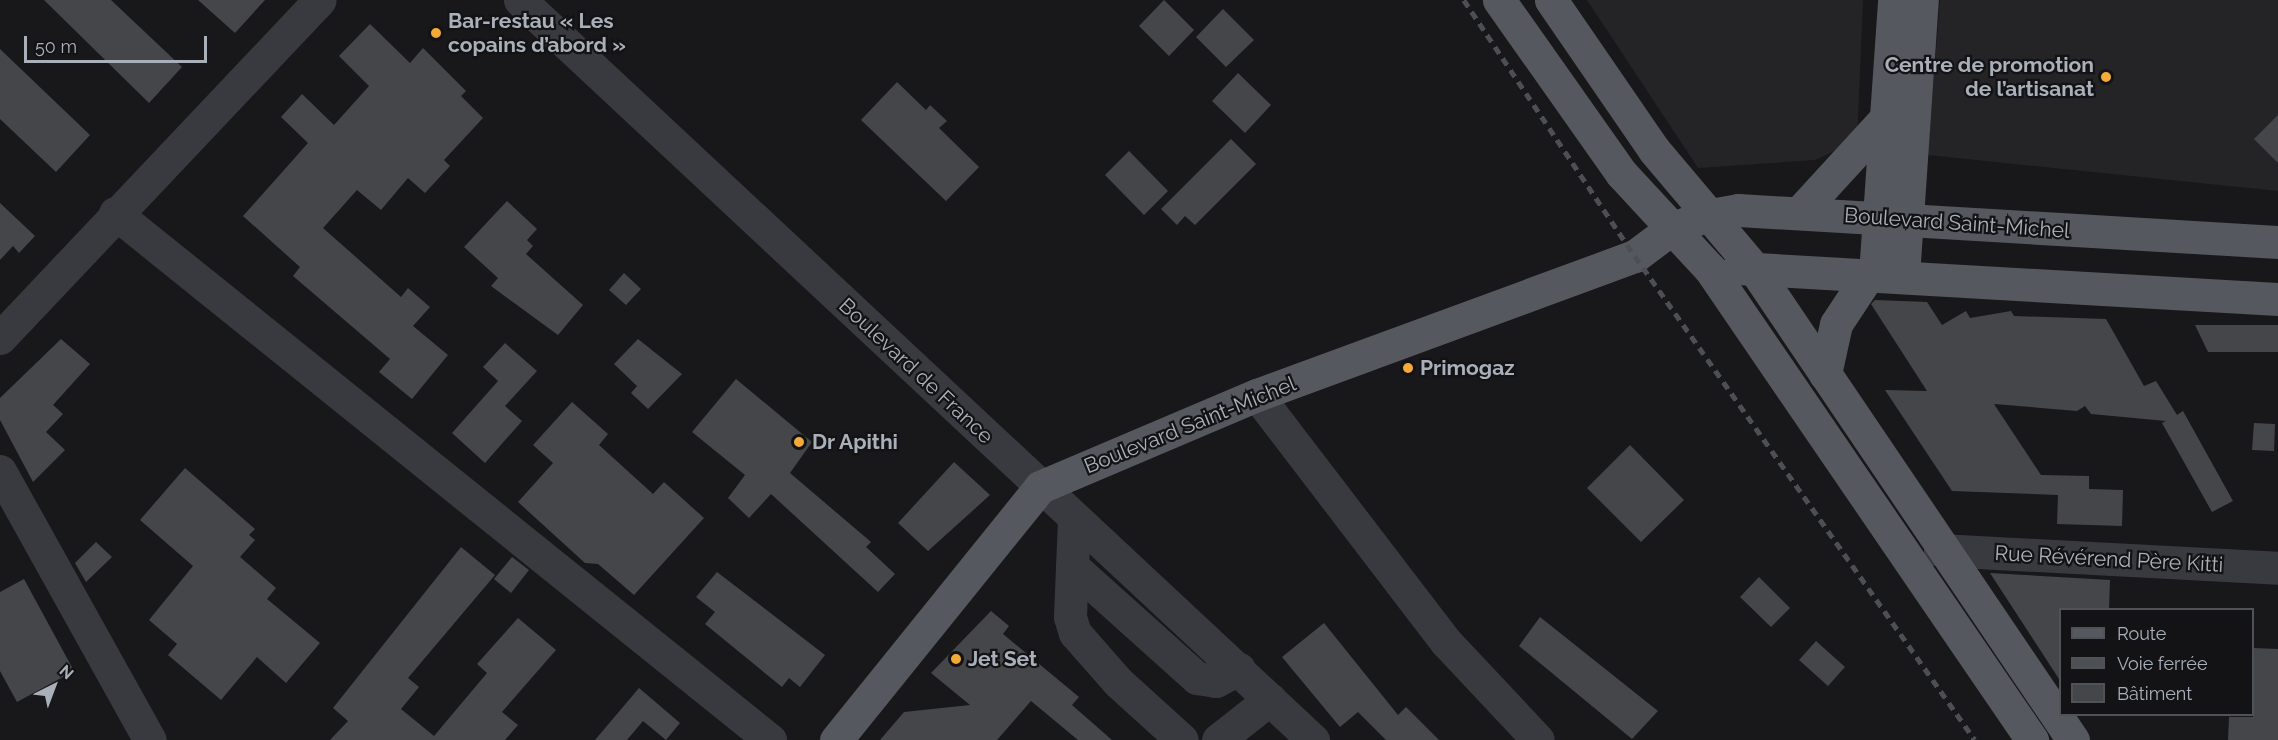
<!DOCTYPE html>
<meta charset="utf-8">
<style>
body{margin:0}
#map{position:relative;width:2278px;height:740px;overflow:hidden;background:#18181a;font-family:Raleway,sans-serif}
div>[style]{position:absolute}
.built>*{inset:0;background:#242427}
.building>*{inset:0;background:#44464a}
.minor>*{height:33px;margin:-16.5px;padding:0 16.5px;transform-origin:16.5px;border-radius:16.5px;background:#393a3f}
.major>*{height:33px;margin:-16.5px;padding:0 16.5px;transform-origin:16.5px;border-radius:16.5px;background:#55585e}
.rail>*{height:4.5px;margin-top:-2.25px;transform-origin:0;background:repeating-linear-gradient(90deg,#4c4f54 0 8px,transparent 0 14px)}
.dots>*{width:16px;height:16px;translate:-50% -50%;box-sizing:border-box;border:3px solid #131315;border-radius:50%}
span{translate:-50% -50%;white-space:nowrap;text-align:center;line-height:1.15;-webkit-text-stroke:4.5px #131315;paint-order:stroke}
.poi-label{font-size:21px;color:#aab0ba;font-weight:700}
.left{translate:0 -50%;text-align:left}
.right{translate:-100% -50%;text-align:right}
.street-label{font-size:21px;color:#aab0ba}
.legend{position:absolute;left:2059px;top:608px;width:195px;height:108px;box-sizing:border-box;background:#131315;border:2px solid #4f5257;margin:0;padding:8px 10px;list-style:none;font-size:18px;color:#aab0ba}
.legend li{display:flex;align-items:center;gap:12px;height:30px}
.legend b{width:30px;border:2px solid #4f5257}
.north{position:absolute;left:24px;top:656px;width:60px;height:60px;-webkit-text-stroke:4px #131315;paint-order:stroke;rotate:42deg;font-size:16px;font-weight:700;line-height:24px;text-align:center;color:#aab0ba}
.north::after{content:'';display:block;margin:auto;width:21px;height:27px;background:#aab0ba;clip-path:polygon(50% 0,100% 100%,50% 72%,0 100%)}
.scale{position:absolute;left:24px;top:36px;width:183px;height:27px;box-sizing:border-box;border:3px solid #aab0ba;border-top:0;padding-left:8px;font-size:18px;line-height:21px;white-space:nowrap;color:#aab0ba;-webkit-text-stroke:4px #131315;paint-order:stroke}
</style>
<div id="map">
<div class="built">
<div style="clip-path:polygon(1587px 0,1863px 0,1857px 141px,1815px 160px,1698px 168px)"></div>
<div style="clip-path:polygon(1940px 0,2278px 0,2278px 191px,1928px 155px)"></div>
</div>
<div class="building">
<div style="clip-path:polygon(44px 0,111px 0,182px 67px,149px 103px)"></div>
<div style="clip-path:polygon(198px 0,265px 0,235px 33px)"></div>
<div style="clip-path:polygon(1164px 0,1194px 30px,1169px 56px,1139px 26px)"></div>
<div style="clip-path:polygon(1223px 9px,1254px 40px,1226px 67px,1196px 37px)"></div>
<div style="clip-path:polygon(370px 24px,410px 63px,423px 48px,466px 91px,461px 96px,483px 118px,444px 160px,450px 166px,425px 193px,408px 178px,381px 210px,357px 190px,323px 228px,401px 297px,408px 288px,430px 307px,413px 326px,448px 355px,412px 399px,379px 372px,390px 359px,293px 276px,300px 267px,243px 216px,308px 143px,281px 117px,302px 94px,334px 125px,369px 86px,339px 56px)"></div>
<div style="clip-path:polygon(0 49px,90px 135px,56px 172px,0 119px)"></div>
<div style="clip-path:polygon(1238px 73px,1271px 105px,1245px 133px,1212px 101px)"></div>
<div style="clip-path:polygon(897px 82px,926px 110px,930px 105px,947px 121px,939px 128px,979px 167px,946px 201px,861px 120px)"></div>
<div style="clip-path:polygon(2278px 115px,2278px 163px,2254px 139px)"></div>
<div style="clip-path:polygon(1231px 139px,1256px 164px,1195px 225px,1185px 216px,1177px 225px,1161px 209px)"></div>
<div style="clip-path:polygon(1129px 151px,1168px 191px,1144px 215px,1105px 175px)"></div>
<div style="clip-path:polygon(507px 201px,537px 229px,527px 240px,533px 246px,526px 254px,583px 305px,558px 335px,491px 286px,498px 278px,464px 247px)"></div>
<div style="clip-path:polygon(0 203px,35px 236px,19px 253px,13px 246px,0 260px)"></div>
<div style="clip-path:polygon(624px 273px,641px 289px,626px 305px,609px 290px)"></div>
<div style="clip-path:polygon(1875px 300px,1927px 302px,1942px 325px,1966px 311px,1970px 318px,2011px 311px,2014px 316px,2106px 319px,2144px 386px,2156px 381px,2177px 415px,2183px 411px,2233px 501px,2212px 512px,2162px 423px,2166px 421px,2091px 414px,2085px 406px,2077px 411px,1994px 404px,2041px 475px,2089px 476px,2089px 489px,2123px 490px,2122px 526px,2057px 524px,2058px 495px,1952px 491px,1885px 390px,1927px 391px,1871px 304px)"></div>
<div style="clip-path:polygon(2195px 325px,2278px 325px,2278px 352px,2208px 352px)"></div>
<div style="clip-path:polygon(61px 339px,90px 364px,53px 405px,63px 414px,46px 432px,65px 450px,33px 482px,0 420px,0 398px)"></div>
<div style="clip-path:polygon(638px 339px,682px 374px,648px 409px,631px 393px,637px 386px,614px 364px)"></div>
<div style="clip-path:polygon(505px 343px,537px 371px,505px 406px,522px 421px,485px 463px,452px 433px,498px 381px,483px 367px)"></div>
<div style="clip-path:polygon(736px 379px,812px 442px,790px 473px,871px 542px,866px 547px,895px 574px,878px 592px,771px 494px,749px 518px,728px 498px,745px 475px,692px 432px)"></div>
<div style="clip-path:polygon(572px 402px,608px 434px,599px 445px,653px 494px,664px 482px,704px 518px,634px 595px,598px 564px,585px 563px,518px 502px,553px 463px,533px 445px)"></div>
<div style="clip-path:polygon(2254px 423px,2275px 424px,2274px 451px,2252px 450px)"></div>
<div style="clip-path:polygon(1630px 445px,1684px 500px,1641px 542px,1587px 488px)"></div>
<div style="clip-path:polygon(954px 462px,990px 495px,928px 551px,898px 523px)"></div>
<div style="clip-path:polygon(185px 468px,255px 529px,249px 535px,255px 540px,240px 557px,276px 588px,267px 599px,320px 643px,286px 683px,257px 657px,221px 700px,168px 655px,177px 644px,149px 620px,193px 566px,140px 520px)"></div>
<div style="clip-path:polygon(96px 542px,112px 557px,86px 582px,75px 563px)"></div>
<div style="clip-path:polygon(461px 547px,495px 575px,408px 678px,419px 687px,401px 709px,434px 736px,487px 673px,477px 664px,518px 618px,556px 650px,502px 712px,518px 725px,505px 740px,330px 740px,348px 721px,333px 708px)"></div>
<div style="clip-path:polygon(512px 557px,529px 570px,511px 593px,494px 579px)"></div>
<div style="clip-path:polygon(717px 572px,825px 655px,800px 687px,789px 678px,782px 687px,705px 624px,715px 612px,696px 597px)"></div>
<div style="clip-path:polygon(1990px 573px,2110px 580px,2109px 609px,2061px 609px,2061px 682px)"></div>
<div style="clip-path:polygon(1759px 577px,1790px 608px,1771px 627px,1740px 597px)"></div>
<div style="clip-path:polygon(24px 579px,74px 671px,17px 702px,0 671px,0 592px)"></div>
<div style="clip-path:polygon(991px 611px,1009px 626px,1003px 634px,1079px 697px,1072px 705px,1112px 740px,1078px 740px,1031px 701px,997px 740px,880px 740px,904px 712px,970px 705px,931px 673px)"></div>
<div style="clip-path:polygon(1540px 617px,1658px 711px,1632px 739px,1519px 646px)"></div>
<div style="clip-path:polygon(1324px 623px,1398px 715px,1406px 707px,1439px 740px,1386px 740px,1358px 712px,1340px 727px,1282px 657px)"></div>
<div style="clip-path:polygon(1816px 641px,1845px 667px,1828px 686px,1799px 660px)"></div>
<div style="clip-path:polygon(2253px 648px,2278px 649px,2278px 740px,2228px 740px,2229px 717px,2253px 717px)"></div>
<div style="clip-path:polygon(639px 688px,680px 723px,666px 740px,643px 721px,627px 740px,595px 740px)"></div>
</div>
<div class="minor">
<div style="left:520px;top:0;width:1085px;rotate:43.02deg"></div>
<div style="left:115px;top:213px;width:841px;rotate:38.82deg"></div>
<div style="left:0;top:338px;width:465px;rotate:-46.6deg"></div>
<div style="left:1257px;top:395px;width:311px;rotate:52.6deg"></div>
<div style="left:1446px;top:642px;width:134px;rotate:46.8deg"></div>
<div style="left:0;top:471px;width:308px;rotate:60.9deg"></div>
<div style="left:1074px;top:520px;width:97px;rotate:92.4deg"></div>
<div style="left:1070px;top:617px;width:17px;rotate:73deg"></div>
<div style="left:1075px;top:633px;width:65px;rotate:48.7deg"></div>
<div style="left:1118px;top:682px;width:86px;rotate:42.2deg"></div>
<div style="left:1940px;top:550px;width:338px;rotate:3deg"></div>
<div style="left:1072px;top:566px;width:168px;rotate:41.9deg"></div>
<div style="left:1197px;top:678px;width:19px;rotate:9deg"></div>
<div style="left:1216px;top:681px;width:26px;rotate:-28deg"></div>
<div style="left:1218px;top:740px;width:66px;rotate:-38.3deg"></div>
</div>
<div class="major">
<div style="left:1499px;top:0;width:212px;rotate:54.8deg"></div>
<div style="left:1621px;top:173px;width:131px;rotate:47.2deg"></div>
<div style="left:1710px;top:269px;width:571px;rotate:55.64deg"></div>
<div style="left:1551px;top:0;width:182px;rotate:55.5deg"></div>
<div style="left:1654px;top:150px;width:153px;rotate:49.8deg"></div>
<div style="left:1753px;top:267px;width:571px;rotate:55.92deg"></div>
<div style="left:1799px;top:213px;width:127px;rotate:-47.5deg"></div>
<div style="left:1738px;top:268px;width:541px;rotate:3.29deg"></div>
<div style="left:1875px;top:274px;width:275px;rotate:-86deg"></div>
<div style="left:1903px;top:276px;width:277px;rotate:-86.1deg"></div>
<div style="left:1825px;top:374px;width:51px;rotate:-77.6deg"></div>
<div style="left:1836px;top:324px;width:60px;rotate:-56.6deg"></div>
<div style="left:836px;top:740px;width:325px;rotate:-51.1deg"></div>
<div style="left:1040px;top:487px;width:236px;rotate:-23deg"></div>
<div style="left:1257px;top:395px;width:403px;rotate:-20.2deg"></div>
<div style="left:1635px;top:256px;width:45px;rotate:-36.9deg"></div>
<div style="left:1671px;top:229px;width:36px;rotate:-21deg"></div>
<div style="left:1705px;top:216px;width:34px;rotate:-10deg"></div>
<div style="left:1738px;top:210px;width:541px;rotate:3.39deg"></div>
</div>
<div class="rail">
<div style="left:1464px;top:0;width:308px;rotate:56.3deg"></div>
<div style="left:1635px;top:256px;width:591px;rotate:54.91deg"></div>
</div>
<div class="dots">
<div style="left:436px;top:33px;background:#f3aa37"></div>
<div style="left:2106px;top:77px;background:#f3aa37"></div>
<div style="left:1408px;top:368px;background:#f3aa37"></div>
<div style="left:799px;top:442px;background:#f3aa37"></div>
<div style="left:956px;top:659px;background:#f3aa37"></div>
</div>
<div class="poi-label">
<span class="left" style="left:448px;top:33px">Bar-restau « Les<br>copains d’abord »</span>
<span class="right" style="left:2094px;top:77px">Centre de promotion<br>de l’artisanat</span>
<span class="left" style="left:1420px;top:368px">Primogaz</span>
<span class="left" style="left:812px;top:442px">Dr Apithi</span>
<span class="left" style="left:968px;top:659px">Jet Set</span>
</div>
<div class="street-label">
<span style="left:1957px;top:223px;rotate:4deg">Boulevard Saint-Michel</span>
<span style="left:916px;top:371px;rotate:43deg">Boulevard de France</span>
<span style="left:1190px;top:425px;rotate:-22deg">Boulevard Saint-Michel</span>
<span style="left:2109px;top:559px;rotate:3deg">Rue Révérend Père Kitti</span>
</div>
<ul class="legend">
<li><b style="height:8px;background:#55585e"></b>Route</li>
<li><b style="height:8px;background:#4c4f54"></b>Voie ferrée</li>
<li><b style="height:16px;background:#44464a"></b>Bâtiment</li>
</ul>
<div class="north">N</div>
<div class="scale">50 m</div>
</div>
